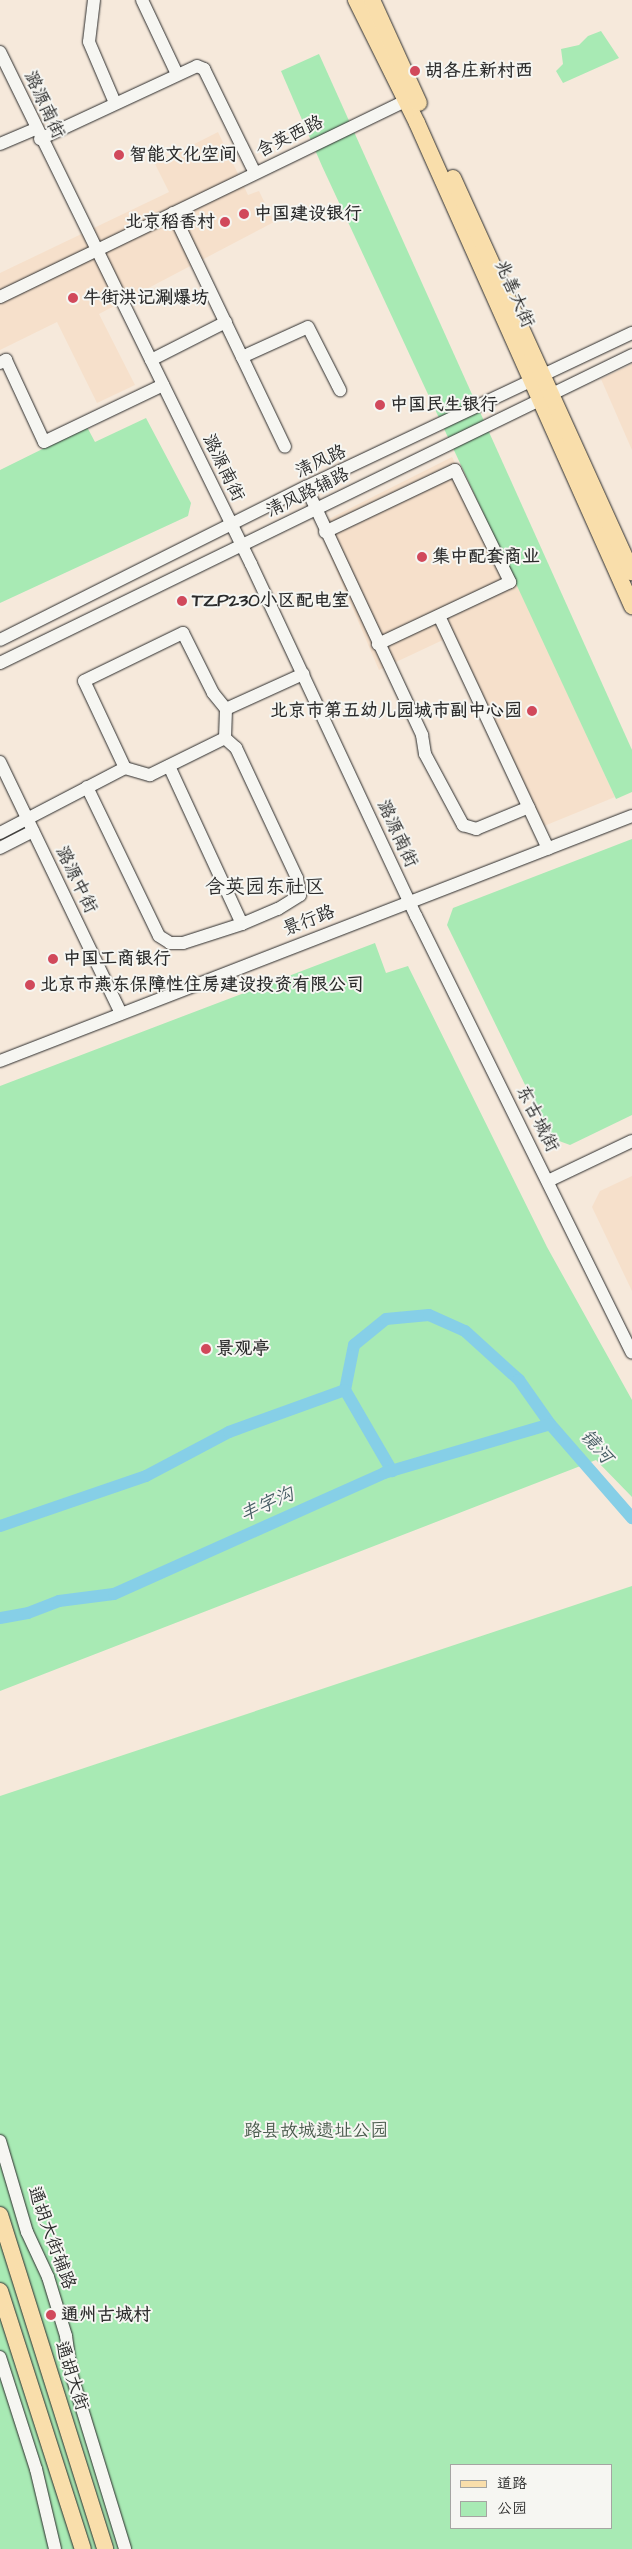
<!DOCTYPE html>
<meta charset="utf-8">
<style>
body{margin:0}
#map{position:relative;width:632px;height:2549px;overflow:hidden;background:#f6e9db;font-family:"Architects Daughter","LXGW WenKai TC",sans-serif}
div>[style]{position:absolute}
.built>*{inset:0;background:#f6e0cb}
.green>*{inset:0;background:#a8eab4}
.canal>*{height:12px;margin:-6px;padding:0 6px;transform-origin:6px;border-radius:6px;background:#86cfe7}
.roads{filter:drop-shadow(0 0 1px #2b2b2b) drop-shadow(0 0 1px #2b2b2b)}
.minor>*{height:12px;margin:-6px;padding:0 6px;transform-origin:6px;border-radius:6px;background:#f6f6f2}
.major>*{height:16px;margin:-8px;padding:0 8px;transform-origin:8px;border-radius:8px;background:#f9deab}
.dots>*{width:14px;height:14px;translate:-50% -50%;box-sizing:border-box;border:2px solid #f6f6f2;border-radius:50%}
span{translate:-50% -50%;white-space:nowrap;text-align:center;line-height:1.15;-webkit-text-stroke:4px #f6f6f2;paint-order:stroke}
.poi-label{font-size:18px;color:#2b2b2b;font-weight:700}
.left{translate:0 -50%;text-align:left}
.right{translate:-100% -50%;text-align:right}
.street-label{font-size:18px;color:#2b2b2b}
.park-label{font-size:18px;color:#4a5b4d}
.water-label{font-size:19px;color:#465c63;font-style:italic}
.quarter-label{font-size:20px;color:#2b2b2b}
.legend{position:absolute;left:450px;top:2464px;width:162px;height:65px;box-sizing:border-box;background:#f6f6f2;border:1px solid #a5a5a2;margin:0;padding:6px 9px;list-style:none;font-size:15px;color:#2b2b2b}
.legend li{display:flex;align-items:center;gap:10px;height:25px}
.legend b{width:25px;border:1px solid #a5a5a2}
</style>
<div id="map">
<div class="built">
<div style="clip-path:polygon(218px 132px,248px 195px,259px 191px,274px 222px,99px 314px,135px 385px,97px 403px,57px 322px,0 350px,0 273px,169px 192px,155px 164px)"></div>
<div style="clip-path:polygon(632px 364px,632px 450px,601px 379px)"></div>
<div style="clip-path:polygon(452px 457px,525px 601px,615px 797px,544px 826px,445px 639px,379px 670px,317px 525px)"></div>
<div style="clip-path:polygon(632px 1176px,632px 1291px,592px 1207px,600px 1191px)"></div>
</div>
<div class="green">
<div style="clip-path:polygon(601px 31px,619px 58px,563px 83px,556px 71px,563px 64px,561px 49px,579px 45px,588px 36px)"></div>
<div style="clip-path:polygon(319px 54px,632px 750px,632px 792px,616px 799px,322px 166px,281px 71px)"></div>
<div style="clip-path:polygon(146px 418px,191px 503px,188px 516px,0 603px,0 470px,87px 427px,95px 442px)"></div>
<div style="clip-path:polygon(632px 839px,632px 1115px,570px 1145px,551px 1138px,447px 925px,453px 908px)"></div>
<div style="clip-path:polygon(375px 943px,386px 973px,408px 966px,547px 1247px,632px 1400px,632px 1497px,596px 1460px,0 1691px,0 1086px)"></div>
<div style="clip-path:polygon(evenodd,632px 1586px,632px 2549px,0 2549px,0 1796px,632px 1586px,451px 2465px,611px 2465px,611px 2528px,451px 2528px,451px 2465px)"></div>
</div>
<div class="canal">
<div style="left:345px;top:1390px;width:46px;rotate:-78.7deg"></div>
<div style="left:354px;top:1345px;width:41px;rotate:-39.1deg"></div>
<div style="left:386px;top:1319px;width:43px;rotate:-5.3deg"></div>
<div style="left:429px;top:1315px;width:39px;rotate:24deg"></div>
<div style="left:465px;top:1331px;width:73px;rotate:42.2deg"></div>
<div style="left:519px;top:1380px;width:54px;rotate:54.8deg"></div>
<div style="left:550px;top:1424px;width:125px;rotate:48.9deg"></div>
<div style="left:0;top:1526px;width:154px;rotate:-18.9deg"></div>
<div style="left:146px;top:1476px;width:94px;rotate:-27.9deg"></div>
<div style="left:229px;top:1432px;width:123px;rotate:-19.9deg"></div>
<div style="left:345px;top:1390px;width:94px;rotate:59.9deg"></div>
<div style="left:0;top:1618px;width:28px;rotate:-10deg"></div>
<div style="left:28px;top:1613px;width:33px;rotate:-21deg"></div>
<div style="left:59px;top:1601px;width:55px;rotate:-7.3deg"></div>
<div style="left:114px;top:1594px;width:296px;rotate:-24.1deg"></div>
<div style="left:384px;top:1473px;width:173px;rotate:-16.4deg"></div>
</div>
<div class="roads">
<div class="minor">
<div style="left:94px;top:0;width:42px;rotate:96.8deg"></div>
<div style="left:89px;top:42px;width:66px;rotate:66.9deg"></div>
<div style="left:142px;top:0;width:82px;rotate:64.7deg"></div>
<div style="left:0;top:52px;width:570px;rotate:63.88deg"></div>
<div style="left:251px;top:564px;width:389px;rotate:64.9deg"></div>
<div style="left:416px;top:916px;width:487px;rotate:63.7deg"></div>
<div style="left:40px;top:139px;width:173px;rotate:-24.9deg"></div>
<div style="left:197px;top:66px;width:8px;rotate:23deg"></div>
<div style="left:204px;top:69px;width:116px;rotate:63.9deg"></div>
<div style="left:0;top:144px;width:39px;rotate:-23deg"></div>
<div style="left:173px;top:213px;width:259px;rotate:64.4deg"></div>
<div style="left:0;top:297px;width:451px;rotate:-25.8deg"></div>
<div style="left:242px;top:357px;width:72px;rotate:-24.4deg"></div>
<div style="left:308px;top:327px;width:71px;rotate:63.1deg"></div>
<div style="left:151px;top:360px;width:84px;rotate:-26.9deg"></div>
<div style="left:0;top:363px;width:7px;rotate:-27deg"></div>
<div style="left:6px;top:360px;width:90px;rotate:65.1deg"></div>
<div style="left:44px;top:442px;width:132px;rotate:-25.6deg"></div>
<div style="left:306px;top:487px;width:274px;rotate:64.9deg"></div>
<div style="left:422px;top:735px;width:19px;rotate:81deg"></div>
<div style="left:425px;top:754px;width:81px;rotate:61.8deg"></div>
<div style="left:463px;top:825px;width:14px;rotate:17deg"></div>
<div style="left:476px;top:829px;width:57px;rotate:-22.5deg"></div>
<div style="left:325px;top:532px;width:144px;rotate:-25.5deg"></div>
<div style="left:455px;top:470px;width:125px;rotate:63.8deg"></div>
<div style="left:510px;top:582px;width:146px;rotate:154.8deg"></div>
<div style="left:439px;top:616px;width:257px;rotate:64.9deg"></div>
<div style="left:0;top:640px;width:342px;rotate:-26.6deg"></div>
<div style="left:306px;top:487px;width:361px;rotate:-25.3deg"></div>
<div style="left:0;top:663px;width:703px;rotate:-25.98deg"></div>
<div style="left:0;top:762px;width:279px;rotate:64.3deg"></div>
<div style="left:169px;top:766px;width:174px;rotate:65.2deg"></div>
<div style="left:125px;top:768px;width:96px;rotate:-115.2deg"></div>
<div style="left:84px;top:681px;width:110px;rotate:-25.9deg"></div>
<div style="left:183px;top:633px;width:67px;rotate:63.4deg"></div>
<div style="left:213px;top:693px;width:21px;rotate:51deg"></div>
<div style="left:87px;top:787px;width:165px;rotate:64.2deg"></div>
<div style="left:159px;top:936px;width:13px;rotate:32deg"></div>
<div style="left:170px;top:943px;width:13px"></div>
<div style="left:183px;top:943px;width:62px;rotate:-17.9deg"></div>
<div style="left:242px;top:924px;width:39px;rotate:-23deg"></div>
<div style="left:278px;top:909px;width:26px;rotate:-32deg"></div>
<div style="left:300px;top:895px;width:17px;rotate:-100deg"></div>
<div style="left:297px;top:878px;width:144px;rotate:-115.1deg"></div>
<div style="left:236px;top:748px;width:15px;rotate:-138deg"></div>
<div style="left:0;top:833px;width:141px;rotate:-27.5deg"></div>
<div style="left:125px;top:768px;width:26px;rotate:16deg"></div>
<div style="left:150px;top:775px;width:84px;rotate:-26.3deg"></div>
<div style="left:225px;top:738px;width:29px;rotate:-88deg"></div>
<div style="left:226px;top:709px;width:85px;rotate:-24.4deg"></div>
<div style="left:0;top:848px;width:37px;rotate:-27deg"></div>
<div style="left:0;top:1061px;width:678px;rotate:-21.19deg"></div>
<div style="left:548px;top:1181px;width:93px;rotate:-25.5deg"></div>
<div style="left:0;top:2141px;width:95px;rotate:73.5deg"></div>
<div style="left:27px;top:2232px;width:50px;rotate:65deg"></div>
<div style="left:48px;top:2277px;width:62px;rotate:73deg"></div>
<div style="left:66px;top:2336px;width:37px;rotate:82deg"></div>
<div style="left:71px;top:2373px;width:184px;rotate:72.9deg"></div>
<div style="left:0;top:2357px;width:118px;rotate:72.2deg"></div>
<div style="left:36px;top:2469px;width:82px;rotate:76.6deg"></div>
</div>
<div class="major">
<div style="left:356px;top:0;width:137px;rotate:63.6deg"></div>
<div style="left:417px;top:123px;width:529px;rotate:66deg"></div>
<div style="left:372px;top:0;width:113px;rotate:65.5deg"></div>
<div style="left:453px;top:178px;width:433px;rotate:65.6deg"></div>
<div style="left:0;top:2215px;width:350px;rotate:72.5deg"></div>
<div style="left:0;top:2291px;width:271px;rotate:72.2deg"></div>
</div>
</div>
<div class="dots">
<div style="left:415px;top:71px;background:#d1495b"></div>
<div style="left:119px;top:155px;background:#d1495b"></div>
<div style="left:244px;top:214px;background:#d1495b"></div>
<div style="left:225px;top:222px;background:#d1495b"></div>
<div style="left:73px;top:298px;background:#d1495b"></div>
<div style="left:380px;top:405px;background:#d1495b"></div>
<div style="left:422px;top:557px;background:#d1495b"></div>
<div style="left:182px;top:601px;background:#d1495b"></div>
<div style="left:532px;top:711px;background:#d1495b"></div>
<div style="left:53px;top:959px;background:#d1495b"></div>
<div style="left:30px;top:985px;background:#d1495b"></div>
<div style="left:206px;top:1349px;background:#d1495b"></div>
<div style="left:51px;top:2315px;background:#d1495b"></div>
</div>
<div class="poi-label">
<span class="left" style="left:425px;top:71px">胡各庄新村西</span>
<span class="left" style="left:129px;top:155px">智能文化空间</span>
<span class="left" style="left:254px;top:214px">中国建设银行</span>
<span class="right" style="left:215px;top:222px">北京稻香村</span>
<span class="left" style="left:83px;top:298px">牛街洪记涮爆坊</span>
<span class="left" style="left:390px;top:405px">中国民生银行</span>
<span class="left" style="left:432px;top:557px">集中配套商业</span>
<span class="left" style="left:192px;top:601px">TZP230小区配电室</span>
<span class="right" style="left:522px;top:711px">北京市第五幼儿园城市副中心园</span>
<span class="left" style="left:63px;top:959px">中国工商银行</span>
<span class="left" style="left:40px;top:985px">北京市燕东保障性住房建设投资有限公司</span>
<span class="left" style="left:216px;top:1349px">景观亭</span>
<span class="left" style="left:61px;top:2315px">通州古城村</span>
</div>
<div class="street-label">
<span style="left:44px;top:105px;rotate:65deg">潞源南街</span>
<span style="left:290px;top:137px;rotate:-26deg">含英西路</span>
<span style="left:514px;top:294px;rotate:66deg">兆善大街</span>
<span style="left:321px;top:462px;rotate:-25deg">清风路</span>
<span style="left:223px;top:468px;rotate:64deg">潞源南街</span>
<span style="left:308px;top:493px;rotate:-26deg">清风路辅路</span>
<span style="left:397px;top:834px;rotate:65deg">潞源南街</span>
<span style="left:76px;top:880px;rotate:64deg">潞源中街</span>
<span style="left:309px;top:921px;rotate:-21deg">景行路</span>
<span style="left:537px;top:1119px;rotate:63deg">东古城街</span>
<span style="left:51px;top:2238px;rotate:70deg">通胡大街辅路</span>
<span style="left:71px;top:2376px;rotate:72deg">通胡大街</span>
</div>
<div class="park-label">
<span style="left:316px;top:2131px">路县故城遗址公园</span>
</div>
<div class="water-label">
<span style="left:596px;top:1447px;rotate:49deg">镜河</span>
<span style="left:267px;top:1505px;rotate:-24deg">丰字沟</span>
</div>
<div class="quarter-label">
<span style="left:265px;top:887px">含英园东社区</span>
</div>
<ul class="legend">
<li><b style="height:6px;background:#f9deab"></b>道路</li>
<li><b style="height:14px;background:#a8eab4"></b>公园</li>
</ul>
</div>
